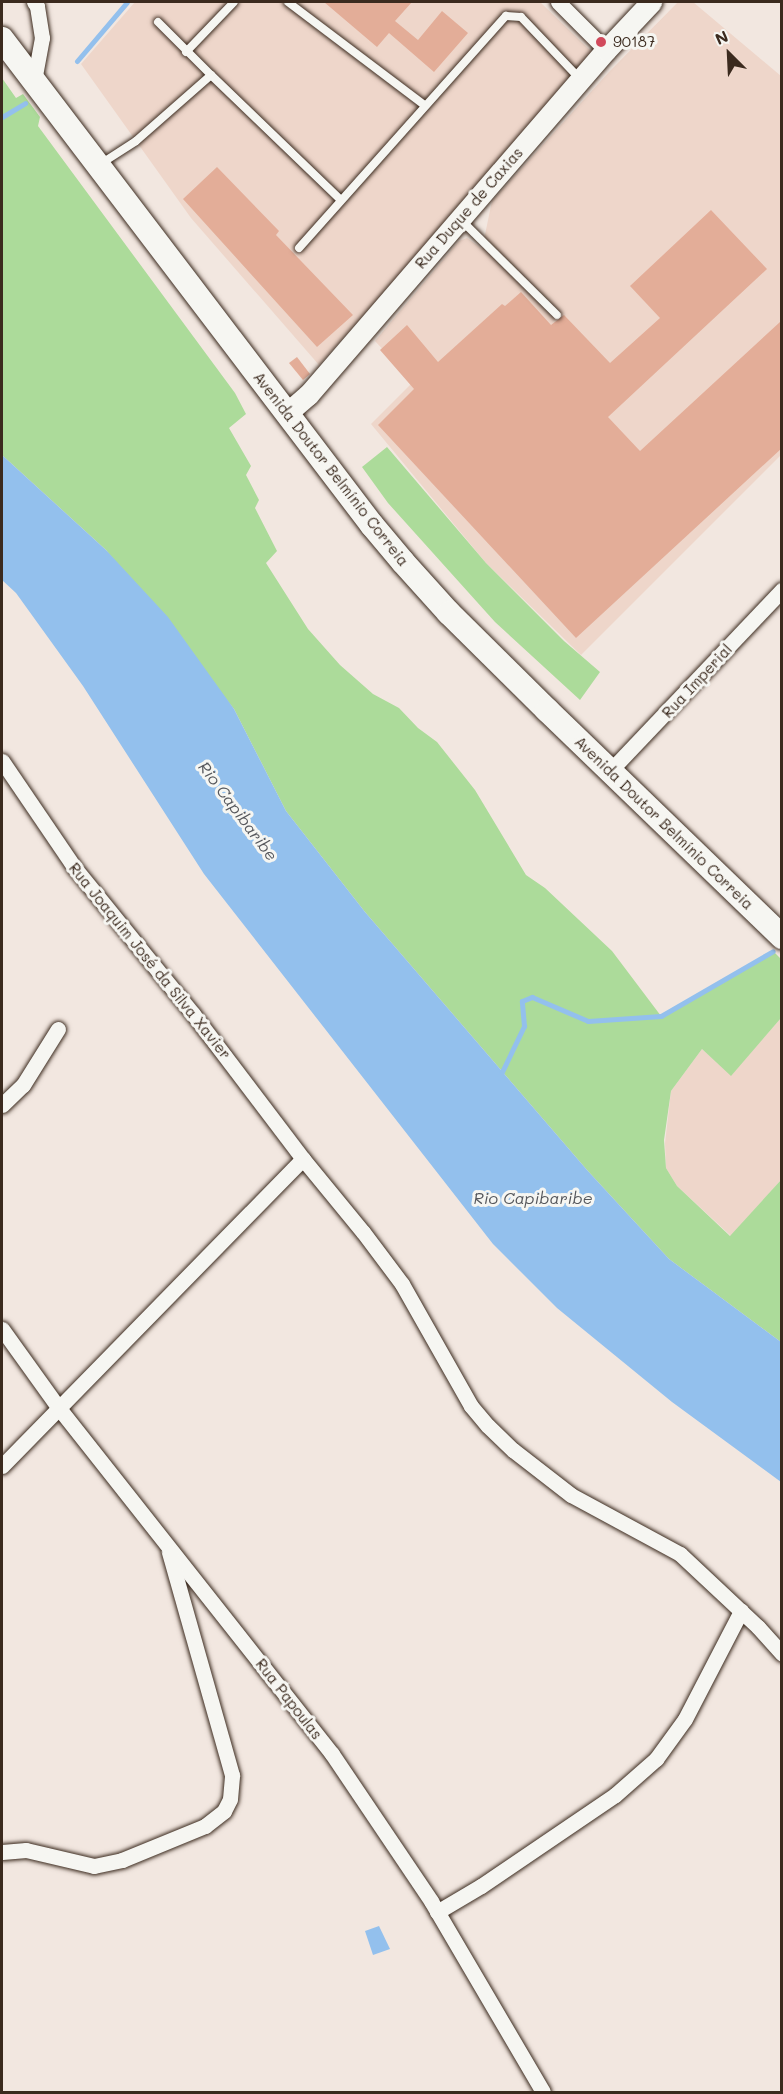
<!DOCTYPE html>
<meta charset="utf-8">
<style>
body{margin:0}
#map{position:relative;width:783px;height:2094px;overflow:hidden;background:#f2e7e0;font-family:Mali,sans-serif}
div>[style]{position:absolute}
.built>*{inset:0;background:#eed6ca}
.green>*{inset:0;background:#acdb9a}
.water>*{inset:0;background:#93c0ed}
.stream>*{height:5px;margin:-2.5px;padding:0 2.5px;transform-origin:2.5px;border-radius:2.5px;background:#93c0ed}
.building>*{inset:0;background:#e3ad98}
.roads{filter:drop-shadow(0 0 2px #3b2a1e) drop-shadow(0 0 2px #3b2a1e)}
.lane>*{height:8px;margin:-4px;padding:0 4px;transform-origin:4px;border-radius:4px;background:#f6f6f2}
.street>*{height:15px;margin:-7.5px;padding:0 7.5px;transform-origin:7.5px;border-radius:7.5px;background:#f6f6f2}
.secondary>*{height:21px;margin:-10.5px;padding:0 10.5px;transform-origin:10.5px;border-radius:10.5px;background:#f6f6f2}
.primary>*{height:24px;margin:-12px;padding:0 12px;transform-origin:12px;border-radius:12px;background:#f6f6f2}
.dots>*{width:16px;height:16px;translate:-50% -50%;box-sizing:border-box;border:3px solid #f6f6f2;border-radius:50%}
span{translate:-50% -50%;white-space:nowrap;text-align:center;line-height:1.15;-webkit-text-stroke:6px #f6f6f2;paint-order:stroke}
.poi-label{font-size:15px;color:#3b2a1e}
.left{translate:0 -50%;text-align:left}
.street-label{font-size:15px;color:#3b2a1e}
.water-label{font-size:16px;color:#55575c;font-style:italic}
.frame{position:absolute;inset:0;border:3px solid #3b2a1e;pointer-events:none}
.north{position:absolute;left:699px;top:24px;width:60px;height:60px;-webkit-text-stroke:4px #f6f6f2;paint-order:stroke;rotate:336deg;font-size:16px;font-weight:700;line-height:24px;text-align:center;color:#3b2a1e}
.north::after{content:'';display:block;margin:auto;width:21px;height:27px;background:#3b2a1e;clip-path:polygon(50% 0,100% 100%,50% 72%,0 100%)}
</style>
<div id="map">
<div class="built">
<div style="clip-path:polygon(135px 2px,540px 2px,597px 57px,319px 365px,191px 218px,81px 64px)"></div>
<div style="clip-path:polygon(678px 2px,693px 2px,781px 76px,781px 455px,581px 655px,486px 563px,371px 424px,413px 382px,375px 341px,459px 241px,467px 238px,482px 249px,492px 201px,609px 72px)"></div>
<div style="clip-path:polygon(781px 1018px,781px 1180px,731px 1236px,677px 1186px,666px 1168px,665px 1143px,671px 1091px,702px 1049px,731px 1075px)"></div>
</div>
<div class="green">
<div style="clip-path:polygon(2px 78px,16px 98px,23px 94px,40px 117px,38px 126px,235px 393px,246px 414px,229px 428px,251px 466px,246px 475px,259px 500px,255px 508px,277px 551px,266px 563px,308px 629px,340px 665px,373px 694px,399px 708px,418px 728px,437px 742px,475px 790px,526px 875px,545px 888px,612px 951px,661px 1016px,773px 951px,781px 959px,781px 1018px,731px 1076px,702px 1049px,671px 1091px,664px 1140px,666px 1168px,677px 1186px,730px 1236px,781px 1180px,781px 1342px,669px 1259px,587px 1170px,365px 912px,286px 811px,234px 709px,106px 550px,2px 455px)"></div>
<div style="clip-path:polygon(387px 447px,486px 563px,564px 641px,600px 672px,580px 700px,495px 622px,388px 503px,362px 467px)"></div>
</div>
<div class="water">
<div style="clip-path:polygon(2px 455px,106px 550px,168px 617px,234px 709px,286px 811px,365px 912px,587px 1170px,669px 1259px,781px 1342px,781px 1482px,672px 1402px,557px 1308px,493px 1244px,204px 874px,83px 686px,16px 593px,2px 580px)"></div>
<div style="clip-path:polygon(379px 1926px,390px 1949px,373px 1955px,365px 1931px)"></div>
</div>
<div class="stream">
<div style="left:77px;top:61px;width:77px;rotate:-49.7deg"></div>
<div style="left:2px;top:117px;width:27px;rotate:-31deg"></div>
<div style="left:499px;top:1078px;width:58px;rotate:-64.3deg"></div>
<div style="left:524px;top:1026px;width:25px;rotate:-95deg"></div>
<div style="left:522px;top:1001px;width:11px;rotate:-22deg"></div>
<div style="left:532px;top:997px;width:61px;rotate:23.2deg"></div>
<div style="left:588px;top:1021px;width:73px;rotate:-3.9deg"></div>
<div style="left:661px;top:1016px;width:129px;rotate:-30.1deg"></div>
</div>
<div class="building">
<div style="clip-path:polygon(324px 2px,412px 2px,395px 21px,418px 40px,442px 11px,468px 33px,434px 72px,389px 33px,377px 47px)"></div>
<div style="clip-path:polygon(217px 167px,279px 231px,276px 235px,353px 315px,317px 347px,183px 199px)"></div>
<div style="clip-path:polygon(711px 210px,767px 269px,608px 417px,640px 451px,780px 322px,782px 448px,576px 638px,378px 425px,414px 389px,380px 350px,407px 325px,438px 362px,502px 304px,505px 306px,521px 292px,551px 325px,564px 315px,610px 363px,660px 318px,630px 286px)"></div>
<div style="clip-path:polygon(297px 357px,310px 374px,303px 380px,289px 363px)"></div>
</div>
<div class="roads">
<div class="lane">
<div style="left:288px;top:2px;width:171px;rotate:37.1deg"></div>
<div style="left:158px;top:22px;width:75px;rotate:45deg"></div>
<div style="left:186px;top:52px;width:69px;rotate:-46.2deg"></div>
<div style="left:102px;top:163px;width:40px;rotate:-32.9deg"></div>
<div style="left:136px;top:141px;width:100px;rotate:-41.3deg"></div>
<div style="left:211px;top:75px;width:180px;rotate:43.9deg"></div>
<div style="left:461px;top:220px;width:135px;rotate:44.7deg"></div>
<div style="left:299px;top:248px;width:311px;rotate:-48.3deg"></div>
<div style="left:506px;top:16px;width:15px;rotate:4deg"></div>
<div style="left:521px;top:17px;width:86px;rotate:46.4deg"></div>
</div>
<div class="street">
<div style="left:558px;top:2px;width:68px;rotate:45deg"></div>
<div style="left:34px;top:81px;width:44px;rotate:-79.5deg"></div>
<div style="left:42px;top:38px;width:32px;rotate:-99deg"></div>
<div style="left:37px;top:6px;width:5px;rotate:-127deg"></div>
<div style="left:2px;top:761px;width:128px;rotate:55.8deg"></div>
<div style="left:74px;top:867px;width:189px;rotate:51deg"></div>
<div style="left:193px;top:1014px;width:182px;rotate:52.8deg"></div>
<div style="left:303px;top:1159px;width:94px;rotate:50.6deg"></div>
<div style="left:363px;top:1232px;width:65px;rotate:53.1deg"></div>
<div style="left:402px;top:1284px;width:140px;rotate:60.5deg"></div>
<div style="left:471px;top:1406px;width:26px;rotate:50deg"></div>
<div style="left:488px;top:1426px;width:35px;rotate:44deg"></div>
<div style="left:513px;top:1450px;width:73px;rotate:37.8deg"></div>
<div style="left:571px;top:1495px;width:124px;rotate:28.4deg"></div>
<div style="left:680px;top:1554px;width:107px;rotate:43.1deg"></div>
<div style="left:758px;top:1627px;width:36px;rotate:48deg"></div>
<div style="left:610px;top:771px;width:250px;rotate:-46.5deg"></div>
<div style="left:2px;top:1105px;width:29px;rotate:-44deg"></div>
<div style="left:23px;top:1085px;width:66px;rotate:-58deg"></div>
<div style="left:2px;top:1329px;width:96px;rotate:54.3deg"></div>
<div style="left:58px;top:1407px;width:442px;rotate:51.7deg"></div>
<div style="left:332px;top:1754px;width:177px;rotate:56deg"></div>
<div style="left:431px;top:1901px;width:221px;rotate:59.6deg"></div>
<div style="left:2px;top:1466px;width:430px;rotate:-45.6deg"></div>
<div style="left:2px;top:1852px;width:24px;rotate:-5deg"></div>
<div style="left:26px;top:1850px;width:70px;rotate:13.2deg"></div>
<div style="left:94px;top:1866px;width:29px;rotate:-12deg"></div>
<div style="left:122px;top:1860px;width:90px;rotate:-22.3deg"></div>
<div style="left:205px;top:1826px;width:24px;rotate:-38deg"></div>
<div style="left:224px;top:1811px;width:13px;rotate:-63deg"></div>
<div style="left:230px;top:1799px;width:24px;rotate:-85deg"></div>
<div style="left:232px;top:1775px;width:232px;rotate:-105.8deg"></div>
<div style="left:437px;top:1912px;width:51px;rotate:-30.6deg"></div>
<div style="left:481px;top:1886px;width:162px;rotate:-34.2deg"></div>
<div style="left:615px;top:1795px;width:55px;rotate:-41.3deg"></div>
<div style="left:656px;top:1759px;width:49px;rotate:-54.1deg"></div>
<div style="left:685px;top:1719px;width:122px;rotate:-62.6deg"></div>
</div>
<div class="secondary">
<div style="left:287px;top:413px;width:28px;rotate:-41deg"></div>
<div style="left:308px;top:395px;width:456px;rotate:-49.2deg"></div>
<div style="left:606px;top:50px;width:66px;rotate:-46.8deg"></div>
</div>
<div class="primary">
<div style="left:2px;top:39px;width:611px;rotate:52.72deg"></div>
<div style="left:372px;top:525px;width:48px;rotate:50deg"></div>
<div style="left:403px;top:562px;width:69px;rotate:48deg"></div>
<div style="left:449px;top:613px;width:138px;rotate:44.7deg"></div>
<div style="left:547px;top:710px;width:327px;rotate:44deg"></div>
</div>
</div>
<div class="dots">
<div style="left:601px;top:42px;background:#d1495b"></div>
</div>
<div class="poi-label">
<span class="left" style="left:613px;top:42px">90187</span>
</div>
<div class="street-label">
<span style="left:469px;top:208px;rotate:-49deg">Rua Duque de Caxias</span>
<span style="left:331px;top:469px;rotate:52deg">Avenida Doutor Belmínio Correia</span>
<span style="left:697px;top:681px;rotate:-47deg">Rua Imperial</span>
<span style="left:664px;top:823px;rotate:44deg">Avenida Doutor Belmínio Correia</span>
<span style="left:150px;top:961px;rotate:51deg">Rua Joaquim José da Silva Xavier</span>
<span style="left:289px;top:1699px;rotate:52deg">Rua Papoulas</span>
</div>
<div class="water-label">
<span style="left:238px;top:811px;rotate:53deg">Rio Capibaribe</span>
<span style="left:533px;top:1198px">Rio Capibaribe</span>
</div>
<div class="frame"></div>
<div class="north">N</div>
</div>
